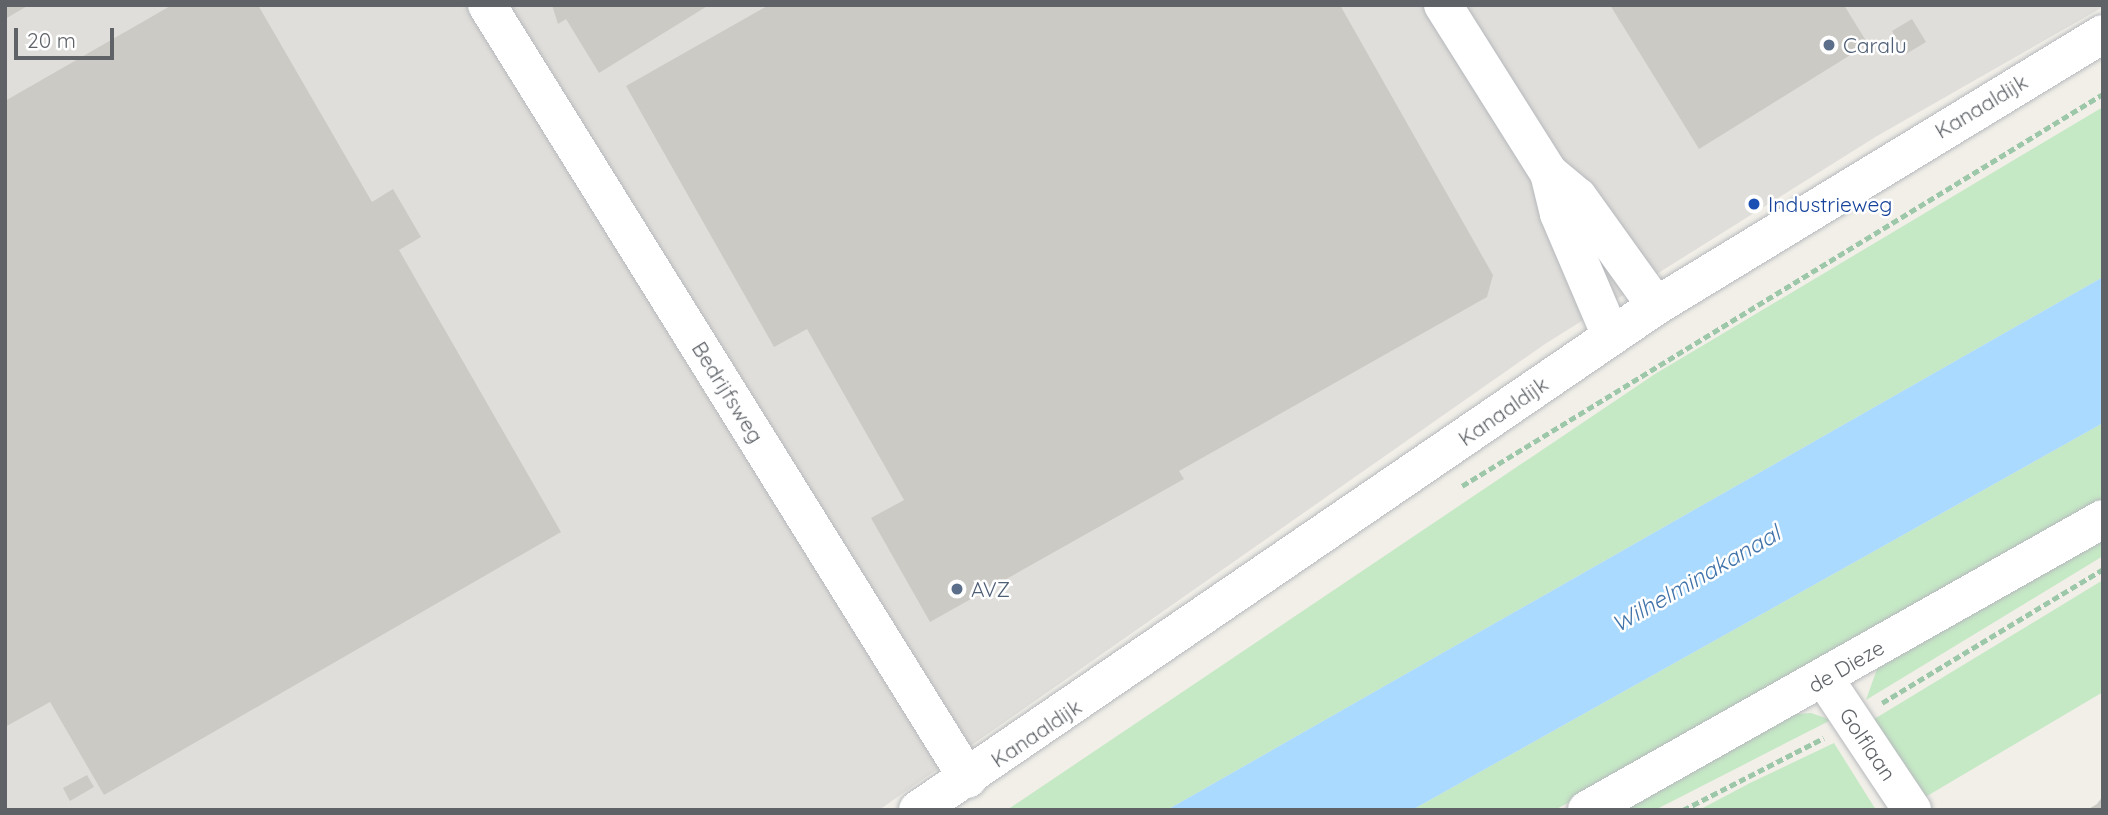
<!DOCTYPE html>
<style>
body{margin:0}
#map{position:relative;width:2108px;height:815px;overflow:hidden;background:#f1efe8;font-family:Quicksand,sans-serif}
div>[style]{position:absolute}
.industrial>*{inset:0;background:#e0deda}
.green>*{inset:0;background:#c5e8c5}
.water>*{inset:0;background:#aadaff}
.building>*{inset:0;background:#cccac5}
.path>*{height:4.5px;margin-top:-2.25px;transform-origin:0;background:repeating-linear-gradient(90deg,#9cc7a9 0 7px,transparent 0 10.5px)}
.roads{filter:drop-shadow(0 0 2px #b5b8bc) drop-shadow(0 0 2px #b5b8bc)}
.minor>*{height:38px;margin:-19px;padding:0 19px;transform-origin:19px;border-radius:19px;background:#fff}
.dots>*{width:19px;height:19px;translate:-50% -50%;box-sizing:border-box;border:4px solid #fff;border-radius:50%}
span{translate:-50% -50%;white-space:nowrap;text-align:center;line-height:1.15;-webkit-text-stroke:5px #fff;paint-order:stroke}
.service-label{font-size:21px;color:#4e5e75}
.left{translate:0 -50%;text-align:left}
.street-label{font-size:21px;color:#5f6368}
.transit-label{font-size:21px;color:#164399}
.water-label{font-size:23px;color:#4174aa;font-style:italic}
.frame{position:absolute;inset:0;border:7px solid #5f6368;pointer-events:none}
.scale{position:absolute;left:14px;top:28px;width:100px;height:32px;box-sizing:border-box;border:4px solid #5f6368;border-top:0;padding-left:9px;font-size:21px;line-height:24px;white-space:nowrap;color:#5f6368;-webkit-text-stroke:5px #fff;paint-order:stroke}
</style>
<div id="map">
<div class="industrial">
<div style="clip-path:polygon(5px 5px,2103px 5px,2103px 7px,1877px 136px,1545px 344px,879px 810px,5px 810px)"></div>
</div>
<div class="green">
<div style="clip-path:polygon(2103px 107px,2103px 277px,1167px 810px,1007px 810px,1655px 374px)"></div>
<div style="clip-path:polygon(2103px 423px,2103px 500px,1816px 664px,1555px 810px,1412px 810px)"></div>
<div style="clip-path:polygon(2103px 537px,2103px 556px,1866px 700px,1877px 669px)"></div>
<div style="clip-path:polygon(2103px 580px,2103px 692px,1922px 799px,1871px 721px)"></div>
<div style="clip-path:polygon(1811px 713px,1831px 720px,1655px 810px,1621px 810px,1796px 714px)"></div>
<div style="clip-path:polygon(1834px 743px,1876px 810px,1699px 810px,1750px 783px)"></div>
</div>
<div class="water">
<div style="clip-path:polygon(2103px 277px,2103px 423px,1412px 810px,1167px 810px)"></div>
</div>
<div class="building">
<div style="clip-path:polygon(5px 5px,29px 5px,5px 19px)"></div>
<div style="clip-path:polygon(172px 5px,258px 5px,372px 202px,393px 189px,421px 237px,399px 250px,561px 532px,104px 795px,50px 702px,5px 727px,5px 101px)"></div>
<div style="clip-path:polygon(552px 5px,709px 5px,599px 73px,566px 19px,558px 24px)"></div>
<div style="clip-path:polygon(769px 5px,1340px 5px,1493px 275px,1487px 297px,1179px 471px,1184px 479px,930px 622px,871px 518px,904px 500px,807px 329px,774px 347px,626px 86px)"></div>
<div style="clip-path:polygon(1610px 5px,1844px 5px,1868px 44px,1699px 149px)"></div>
<div style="clip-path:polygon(1912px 19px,1926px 42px,1906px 54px,1892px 31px)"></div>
<div style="clip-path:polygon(87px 775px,94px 787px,70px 801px,63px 788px)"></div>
<div style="clip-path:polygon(2103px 796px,2103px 810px,2087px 810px,2097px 804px)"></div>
</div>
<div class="path">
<div style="left:1462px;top:486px;width:751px;rotate:-31.45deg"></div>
<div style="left:1882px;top:703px;width:258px;rotate:-31.2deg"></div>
<div style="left:1683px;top:810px;width:158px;rotate:-27.1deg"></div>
</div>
<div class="roads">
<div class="minor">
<div style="left:487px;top:5px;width:911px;rotate:58.14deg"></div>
<div style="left:1443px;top:5px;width:199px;rotate:57.8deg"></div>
<div style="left:1549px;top:173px;width:38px;rotate:40deg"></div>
<div style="left:1578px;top:197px;width:134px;rotate:54.4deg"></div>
<div style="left:1549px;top:173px;width:42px;rotate:76.3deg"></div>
<div style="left:1559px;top:214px;width:133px;rotate:66.9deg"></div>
<div style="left:1824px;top:678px;width:159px;rotate:56.3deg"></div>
<div style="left:918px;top:810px;width:894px;rotate:-34.33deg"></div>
<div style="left:1656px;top:306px;width:523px;rotate:-31.32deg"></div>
<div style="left:1587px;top:810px;width:592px;rotate:-29.42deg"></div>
</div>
</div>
<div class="dots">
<div style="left:1829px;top:45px;background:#5c6f8a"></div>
<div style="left:1754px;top:204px;background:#1a4fb4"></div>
<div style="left:957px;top:589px;background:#5c6f8a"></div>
</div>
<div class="service-label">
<span class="left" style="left:1843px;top:45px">Caralu</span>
<span class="left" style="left:971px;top:589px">AVZ</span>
</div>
<div class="street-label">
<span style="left:1981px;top:106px;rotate:-31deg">Kanaaldijk</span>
<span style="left:728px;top:392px;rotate:58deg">Bedrijfsweg</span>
<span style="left:1503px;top:411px;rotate:-35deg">Kanaaldijk</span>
<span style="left:1846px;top:666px;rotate:-30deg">de Dieze</span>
<span style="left:1036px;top:733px;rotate:-34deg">Kanaaldijk</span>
<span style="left:1868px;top:744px;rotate:56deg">Golflaan</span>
</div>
<div class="transit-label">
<span class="left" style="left:1768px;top:204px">Industrieweg</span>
</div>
<div class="water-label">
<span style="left:1696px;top:579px;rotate:-30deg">Wilhelminakanaal</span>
</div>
<div class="frame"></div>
<div class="scale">20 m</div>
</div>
